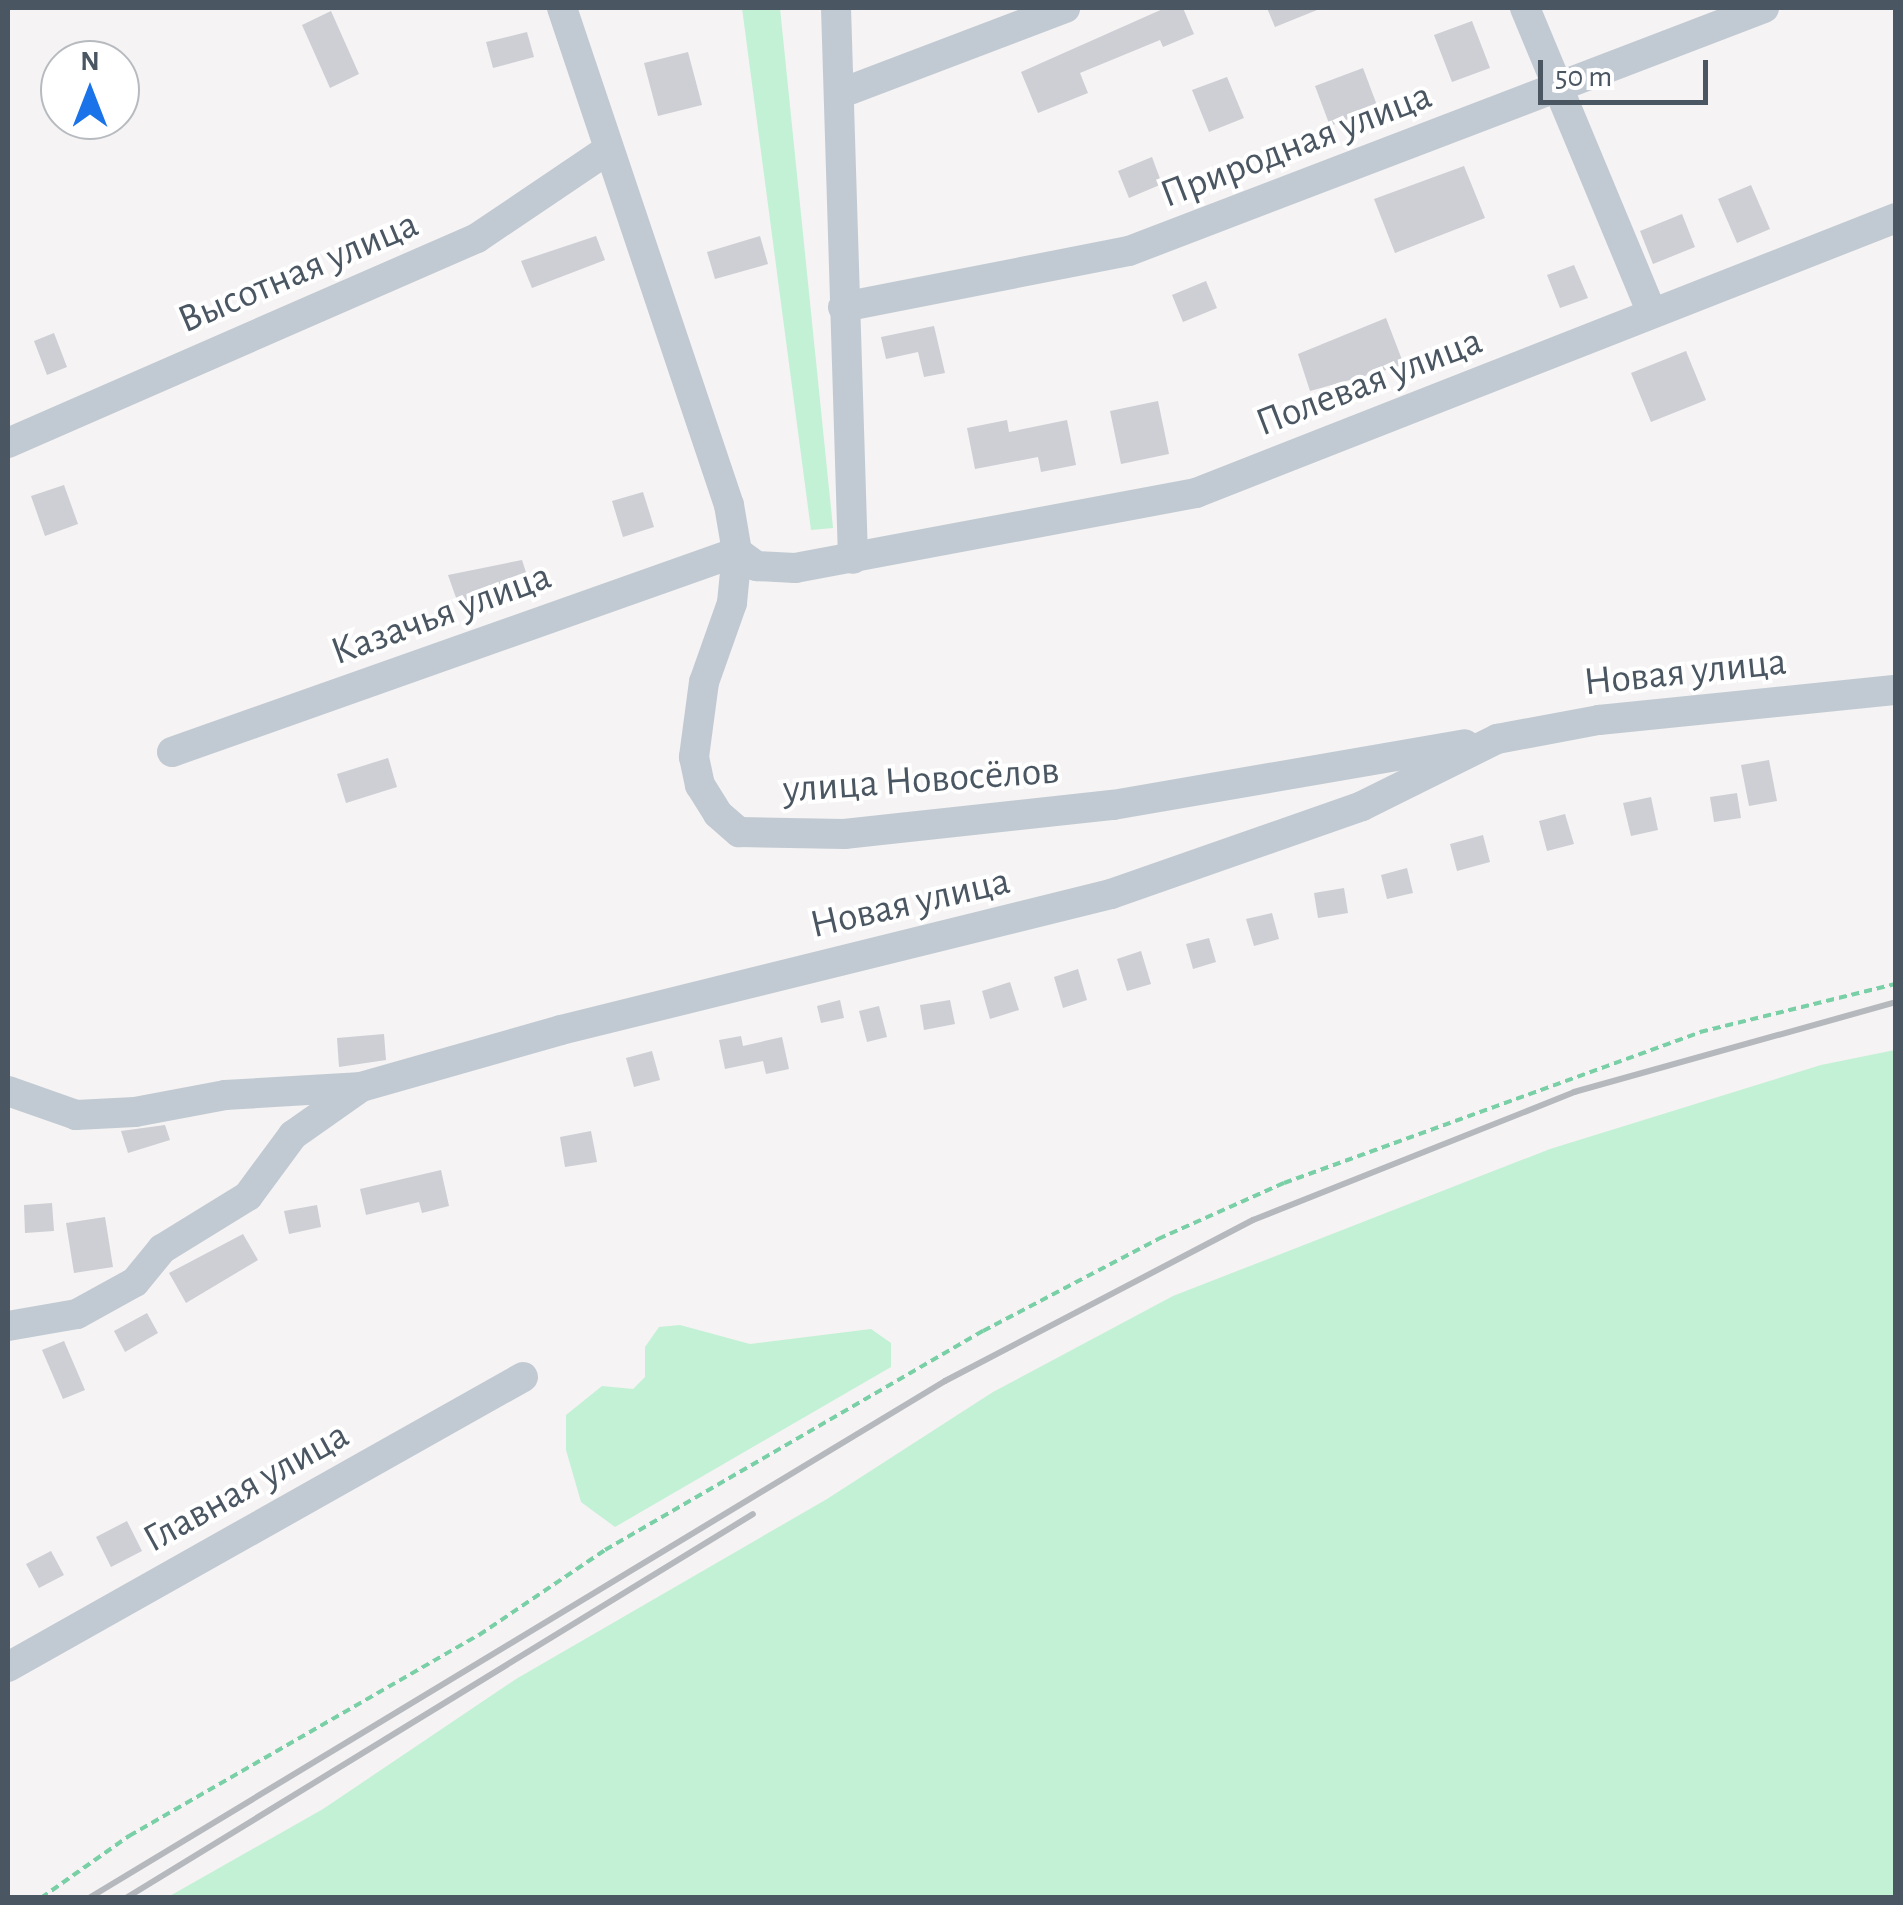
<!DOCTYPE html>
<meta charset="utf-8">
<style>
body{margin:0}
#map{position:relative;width:1903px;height:1905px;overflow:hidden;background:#f5f3f3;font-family:"Alegreya Sans",sans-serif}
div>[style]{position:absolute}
.green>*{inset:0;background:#c3f1d5}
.building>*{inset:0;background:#cdcfd5}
.path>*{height:4px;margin-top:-2px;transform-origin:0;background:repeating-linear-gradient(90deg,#7ad0a6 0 8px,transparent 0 13px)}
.minor>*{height:30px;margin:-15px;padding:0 15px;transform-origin:15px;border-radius:15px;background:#c1cad2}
.rail>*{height:6px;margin:-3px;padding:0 3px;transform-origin:3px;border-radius:3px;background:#b5b8bd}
span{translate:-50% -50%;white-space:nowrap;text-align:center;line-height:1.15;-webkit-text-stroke:8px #fff;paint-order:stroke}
.street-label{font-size:40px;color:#4a5661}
.frame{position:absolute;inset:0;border:10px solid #4a5661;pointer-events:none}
.north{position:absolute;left:40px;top:40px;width:100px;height:100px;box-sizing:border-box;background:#fff;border:2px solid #b7bbc0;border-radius:50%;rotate:0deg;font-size:28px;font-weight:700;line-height:40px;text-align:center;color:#4a5661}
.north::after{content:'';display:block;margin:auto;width:35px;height:45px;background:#1a73e8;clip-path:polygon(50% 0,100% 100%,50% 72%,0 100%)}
.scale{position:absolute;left:1538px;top:60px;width:170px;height:45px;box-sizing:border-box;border:5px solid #4a5661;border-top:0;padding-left:12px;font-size:30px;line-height:35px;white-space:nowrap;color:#4a5661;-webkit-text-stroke:8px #fff;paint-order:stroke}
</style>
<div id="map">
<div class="green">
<div style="clip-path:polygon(742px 8px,780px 8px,833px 528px,811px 530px)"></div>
<div style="clip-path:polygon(1895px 1050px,1895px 1897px,168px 1897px,323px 1809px,516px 1679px,827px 1499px,993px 1392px,1173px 1296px,1550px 1149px,1821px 1065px)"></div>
<div style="clip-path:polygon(680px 1325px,750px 1344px,871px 1329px,891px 1343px,891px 1367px,615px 1527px,581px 1502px,566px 1450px,566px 1415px,602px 1386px,633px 1389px,645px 1377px,645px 1347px,659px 1327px)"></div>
</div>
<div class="building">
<div style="clip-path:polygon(1165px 8px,1183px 8px,1194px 34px,1163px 47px,1160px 40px,1080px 73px,1088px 93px,1038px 113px,1021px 72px)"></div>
<div style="clip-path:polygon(1267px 8px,1322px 8px,1275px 27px)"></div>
<div style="clip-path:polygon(331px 11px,359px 74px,330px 88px,302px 25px)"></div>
<div style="clip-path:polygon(1472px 21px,1490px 68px,1452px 82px,1434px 35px)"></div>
<div style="clip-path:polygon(527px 32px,534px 57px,493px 68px,486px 42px)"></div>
<div style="clip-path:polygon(688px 52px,702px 105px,658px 116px,644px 63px)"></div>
<div style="clip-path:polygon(1363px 68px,1378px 108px,1330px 126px,1315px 86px)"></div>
<div style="clip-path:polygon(1227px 77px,1244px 118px,1209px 132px,1192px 90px)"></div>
<div style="clip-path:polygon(1152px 157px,1162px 184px,1129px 198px,1118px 171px)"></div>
<div style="clip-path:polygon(1464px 166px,1485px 218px,1395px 253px,1374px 199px)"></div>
<div style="clip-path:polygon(1751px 185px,1770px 229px,1737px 243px,1718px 199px)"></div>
<div style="clip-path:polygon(1682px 214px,1695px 247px,1653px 264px,1640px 231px)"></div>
<div style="clip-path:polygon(596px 236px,605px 260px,532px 288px,521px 261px)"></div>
<div style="clip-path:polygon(760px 236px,768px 264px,715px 279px,707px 252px)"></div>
<div style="clip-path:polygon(1574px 265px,1588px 298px,1560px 308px,1547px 275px)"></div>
<div style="clip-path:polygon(1206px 281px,1217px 308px,1183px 322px,1172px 295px)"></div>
<div style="clip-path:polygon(1386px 318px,1404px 365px,1310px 391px,1298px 354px)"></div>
<div style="clip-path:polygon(934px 326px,945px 373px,924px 377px,918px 352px,886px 359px,881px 337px)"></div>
<div style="clip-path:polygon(54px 333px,67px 367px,47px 375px,34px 341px)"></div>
<div style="clip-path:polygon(1686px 351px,1706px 400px,1651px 422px,1631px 373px)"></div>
<div style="clip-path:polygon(1158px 401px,1169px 454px,1121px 464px,1110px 411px)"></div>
<div style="clip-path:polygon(1007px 420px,1009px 432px,1067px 420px,1076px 465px,1041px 472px,1038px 457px,975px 469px,967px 428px)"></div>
<div style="clip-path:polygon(64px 485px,78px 524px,45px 536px,31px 496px)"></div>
<div style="clip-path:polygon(643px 492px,654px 527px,623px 537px,612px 501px)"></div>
<div style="clip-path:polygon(522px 560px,533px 594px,460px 609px,448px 575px)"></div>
<div style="clip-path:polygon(388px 758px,397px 787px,346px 803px,337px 774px)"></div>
<div style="clip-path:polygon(1769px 760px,1777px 801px,1749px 806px,1741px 765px)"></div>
<div style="clip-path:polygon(1737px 793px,1741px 818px,1714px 822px,1710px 797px)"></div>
<div style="clip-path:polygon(1651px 797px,1658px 830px,1631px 836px,1623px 803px)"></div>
<div style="clip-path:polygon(1565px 814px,1574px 844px,1547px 851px,1539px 821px)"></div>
<div style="clip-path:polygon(1483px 835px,1490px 862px,1457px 871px,1450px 844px)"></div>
<div style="clip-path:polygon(1407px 868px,1413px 893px,1387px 899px,1381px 875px)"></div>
<div style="clip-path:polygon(1344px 888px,1348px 913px,1318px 918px,1314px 893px)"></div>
<div style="clip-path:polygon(1272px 913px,1279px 939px,1254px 946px,1246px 919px)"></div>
<div style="clip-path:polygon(1209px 938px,1216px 962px,1193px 969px,1186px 944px)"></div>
<div style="clip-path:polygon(1141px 951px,1151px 984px,1127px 991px,1117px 959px)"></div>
<div style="clip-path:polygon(1078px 969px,1087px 1000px,1063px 1008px,1054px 977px)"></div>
<div style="clip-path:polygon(1010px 982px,1019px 1010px,990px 1019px,982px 991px)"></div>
<div style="clip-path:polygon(840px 1000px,844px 1018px,821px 1023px,817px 1006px)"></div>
<div style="clip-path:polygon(950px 1000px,955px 1024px,924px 1030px,920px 1005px)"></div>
<div style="clip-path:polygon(879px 1006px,887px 1037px,867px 1042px,859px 1011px)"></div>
<div style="clip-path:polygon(384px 1034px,386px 1060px,339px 1067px,337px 1038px)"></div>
<div style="clip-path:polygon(741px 1036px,743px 1046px,782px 1037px,789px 1069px,766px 1074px,763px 1061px,725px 1069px,719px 1040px)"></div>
<div style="clip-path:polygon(652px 1051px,660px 1080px,634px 1087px,626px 1058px)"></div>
<div style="clip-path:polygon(165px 1125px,170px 1140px,128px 1153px,121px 1131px)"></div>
<div style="clip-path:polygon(591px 1131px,597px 1162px,565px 1167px,560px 1137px)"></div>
<div style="clip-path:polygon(441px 1170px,449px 1206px,422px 1213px,419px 1202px,366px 1215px,360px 1189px)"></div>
<div style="clip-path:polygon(52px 1203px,54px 1231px,25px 1233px,24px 1205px)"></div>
<div style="clip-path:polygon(317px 1205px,321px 1227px,289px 1234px,284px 1211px)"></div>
<div style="clip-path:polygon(105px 1217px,113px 1267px,74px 1273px,66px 1223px)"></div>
<div style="clip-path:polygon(243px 1234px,258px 1260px,186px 1303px,169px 1273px)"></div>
<div style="clip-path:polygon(147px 1313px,158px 1333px,125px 1352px,114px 1331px)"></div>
<div style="clip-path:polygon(64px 1341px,85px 1390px,63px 1399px,42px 1350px)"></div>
<div style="clip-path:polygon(127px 1521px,142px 1551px,111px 1567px,96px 1537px)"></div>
<div style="clip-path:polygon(51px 1551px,64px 1575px,39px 1588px,26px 1564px)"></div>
</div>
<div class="path">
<div style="left:41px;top:1898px;width:108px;rotate:-35.2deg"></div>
<div style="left:129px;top:1836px;width:404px;rotate:-29.9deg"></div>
<div style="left:479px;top:1635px;width:152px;rotate:-34deg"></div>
<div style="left:605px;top:1550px;width:437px;rotate:-30.1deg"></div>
<div style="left:983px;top:1331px;width:198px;rotate:-27.7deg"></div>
<div style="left:1158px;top:1239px;width:138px;rotate:-24deg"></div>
<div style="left:1284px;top:1183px;width:443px;rotate:-19.9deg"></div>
<div style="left:1700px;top:1032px;width:202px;rotate:-13.8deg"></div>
</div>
<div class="minor">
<div style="left:562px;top:8px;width:524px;rotate:71.43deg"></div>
<div style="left:729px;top:505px;width:48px;rotate:80.3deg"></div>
<div style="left:737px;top:552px;width:51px;rotate:95.6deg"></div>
<div style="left:732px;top:603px;width:84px;rotate:109.5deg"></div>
<div style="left:704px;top:682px;width:76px;rotate:97.6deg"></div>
<div style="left:694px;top:757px;width:29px;rotate:78deg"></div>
<div style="left:700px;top:785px;width:34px;rotate:58deg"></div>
<div style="left:718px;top:814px;width:28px;rotate:41deg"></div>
<div style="left:739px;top:832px;width:105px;rotate:1.1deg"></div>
<div style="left:844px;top:834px;width:271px;rotate:-6.2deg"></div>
<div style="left:1113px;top:805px;width:357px;rotate:-9.8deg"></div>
<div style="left:836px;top:8px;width:551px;rotate:88.23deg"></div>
<div style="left:1525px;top:8px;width:330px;rotate:67.4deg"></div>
<div style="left:839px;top:94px;width:242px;rotate:-20.8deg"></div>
<div style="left:843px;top:307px;width:291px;rotate:-11.1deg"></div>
<div style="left:1129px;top:251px;width:680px;rotate:-20.94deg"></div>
<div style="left:8px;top:443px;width:512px;rotate:-23.61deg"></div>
<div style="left:477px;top:238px;width:156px;rotate:-34deg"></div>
<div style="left:172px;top:752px;width:599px;rotate:-19.49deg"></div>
<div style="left:737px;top:552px;width:24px;rotate:36deg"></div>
<div style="left:756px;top:566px;width:39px;rotate:3deg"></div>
<div style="left:795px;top:568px;width:408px;rotate:-10.6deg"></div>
<div style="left:1196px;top:493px;width:752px;rotate:-21.45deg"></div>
<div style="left:8px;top:1091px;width:72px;rotate:19.4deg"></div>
<div style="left:76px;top:1115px;width:59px;rotate:-2.9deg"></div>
<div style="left:135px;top:1112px;width:92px;rotate:-10.7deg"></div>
<div style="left:225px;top:1095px;width:133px;rotate:-3.4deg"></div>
<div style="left:8px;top:1326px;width:70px;rotate:-9.9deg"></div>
<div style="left:77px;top:1314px;width:66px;rotate:-28.9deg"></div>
<div style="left:135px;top:1282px;width:43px;rotate:-50.7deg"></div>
<div style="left:162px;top:1249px;width:101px;rotate:-31.6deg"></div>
<div style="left:248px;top:1196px;width:76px;rotate:-53.6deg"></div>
<div style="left:293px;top:1135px;width:83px;rotate:-35.2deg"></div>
<div style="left:361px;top:1087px;width:208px;rotate:-15.9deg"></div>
<div style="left:561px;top:1030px;width:567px;rotate:-13.89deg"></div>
<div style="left:1111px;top:894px;width:266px;rotate:-19.3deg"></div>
<div style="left:1362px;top:806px;width:151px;rotate:-26.4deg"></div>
<div style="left:1497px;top:739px;width:104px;rotate:-10.6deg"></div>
<div style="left:1599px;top:720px;width:299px;rotate:-5.8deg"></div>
<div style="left:8px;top:1667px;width:591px;rotate:-29.38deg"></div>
</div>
<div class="rail">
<div style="left:89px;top:1898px;width:1000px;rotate:-31.13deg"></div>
<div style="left:945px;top:1381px;width:348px;rotate:-27.6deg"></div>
<div style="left:1253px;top:1220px;width:346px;rotate:-21.7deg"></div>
<div style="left:1574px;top:1092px;width:334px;rotate:-15.6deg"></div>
<div style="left:126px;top:1898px;width:735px;rotate:-31.48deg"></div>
</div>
<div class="street-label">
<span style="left:1296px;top:145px;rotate:-21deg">Природная улица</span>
<span style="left:298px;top:272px;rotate:-23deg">Высотная улица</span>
<span style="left:1369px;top:382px;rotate:-21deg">Полевая улица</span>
<span style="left:441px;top:614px;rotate:-20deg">Казачья улица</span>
<span style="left:1685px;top:672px;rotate:-6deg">Новая улица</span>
<span style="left:921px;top:780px;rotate:-4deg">улица Новосёлов</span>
<span style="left:910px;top:903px;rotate:-13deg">Новая улица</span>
<span style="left:246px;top:1487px;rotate:-29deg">Главная улица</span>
</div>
<div class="frame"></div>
<div class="north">N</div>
<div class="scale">50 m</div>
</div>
